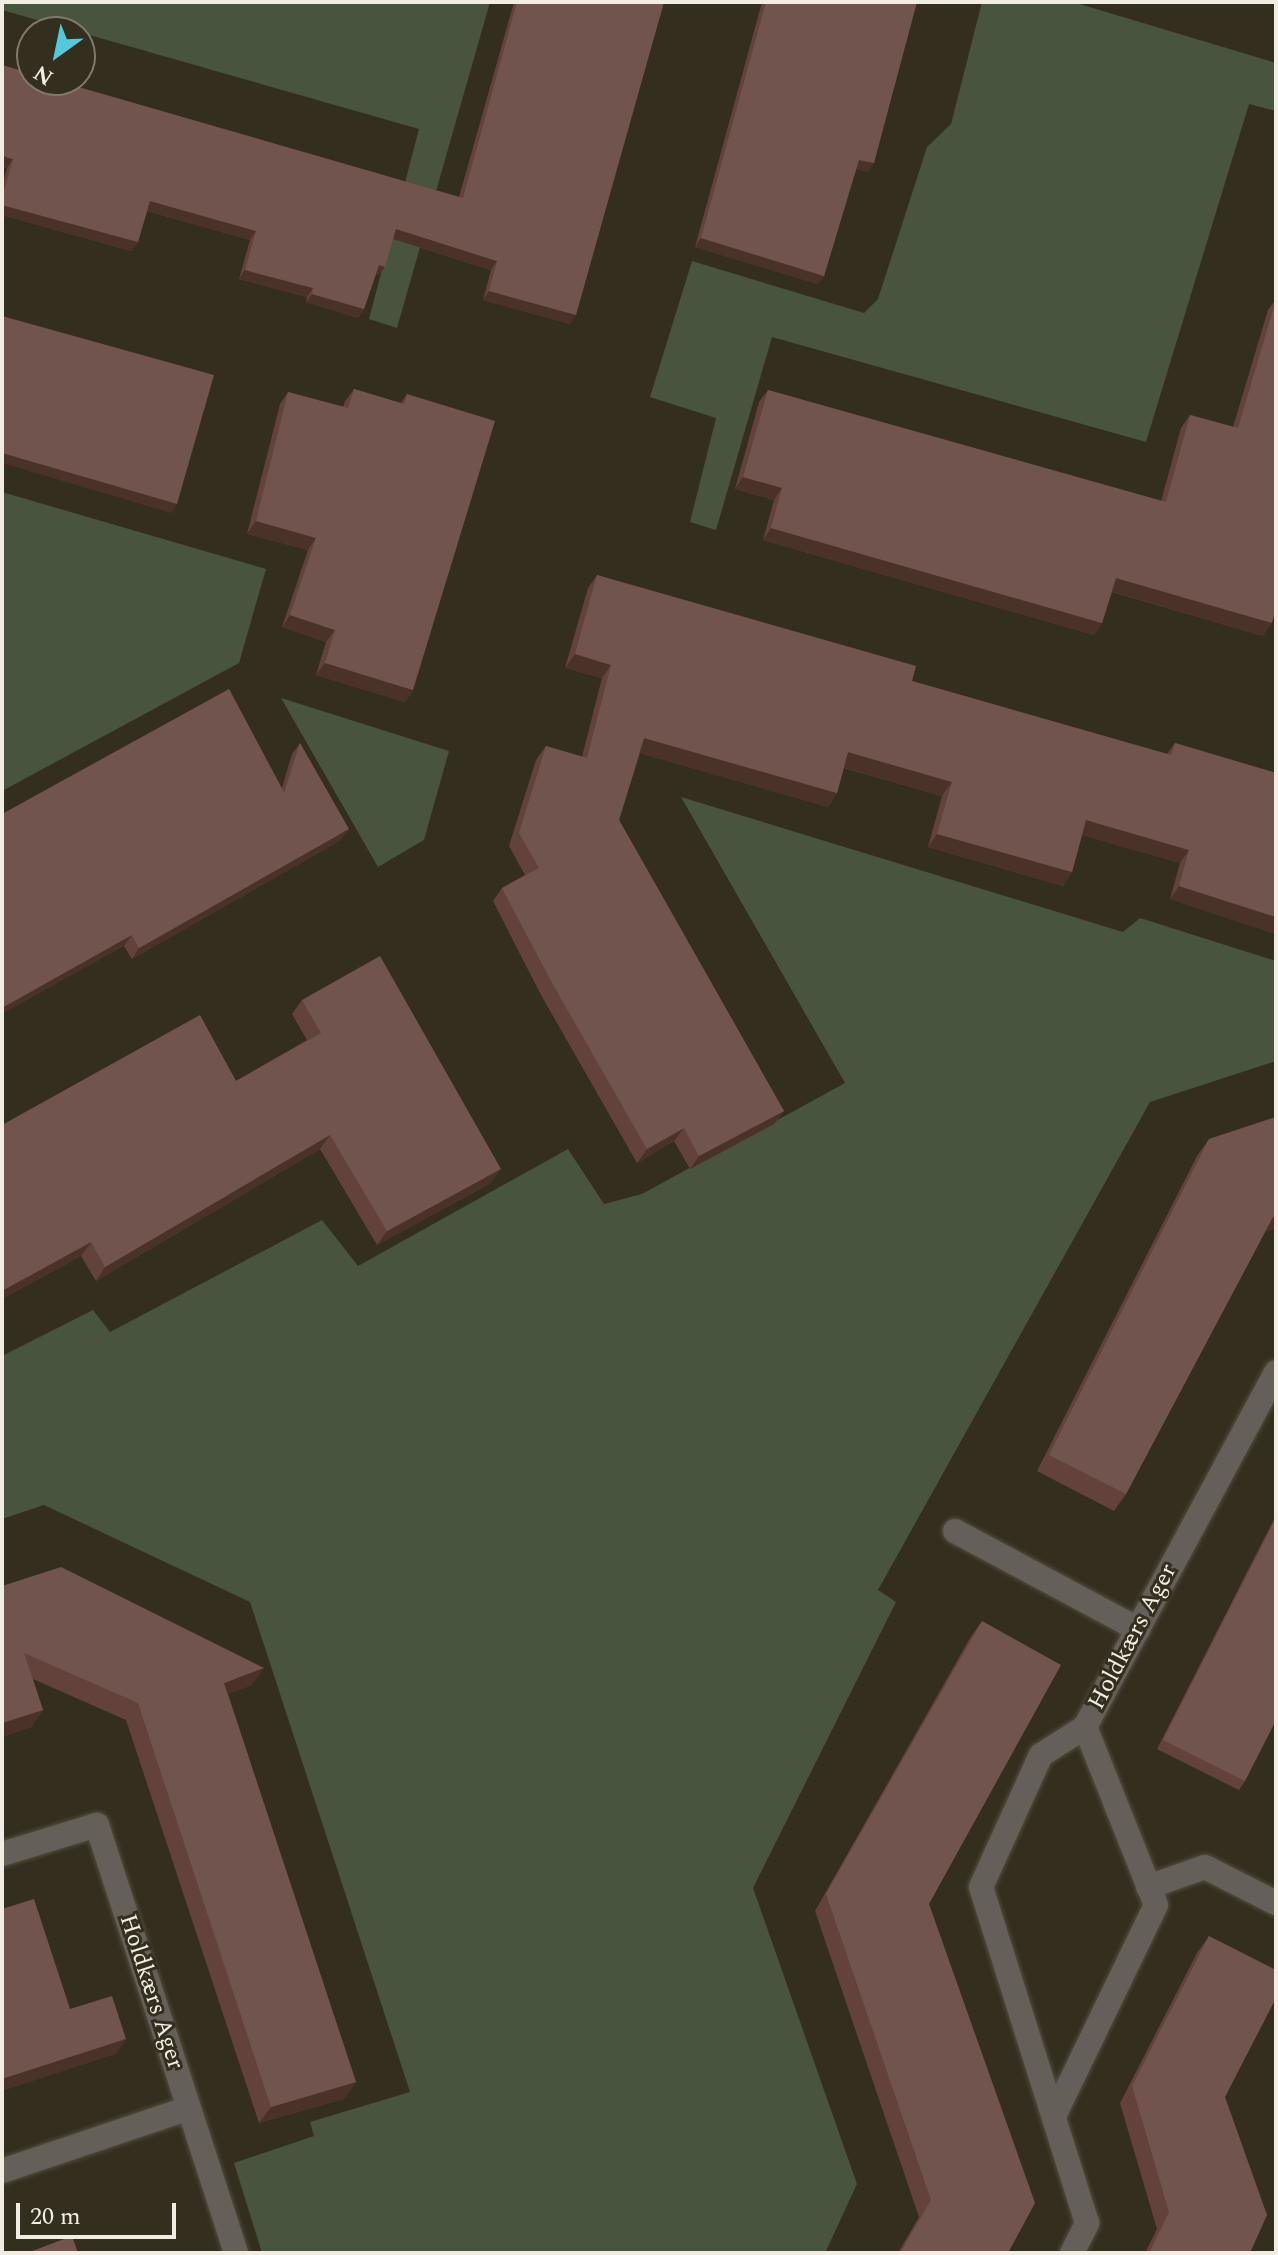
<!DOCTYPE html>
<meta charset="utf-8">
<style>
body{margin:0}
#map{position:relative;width:1278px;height:2255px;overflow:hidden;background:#342e1f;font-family:Spectral,serif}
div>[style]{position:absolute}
.green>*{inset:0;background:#48543e}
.roads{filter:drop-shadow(0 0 2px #524d3e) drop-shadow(0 0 2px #524d3e)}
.minor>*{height:24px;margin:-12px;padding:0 12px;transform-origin:12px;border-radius:12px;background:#655f59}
.wall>*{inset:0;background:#63423c}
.shaded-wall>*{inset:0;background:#4a3229}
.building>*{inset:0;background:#72544e}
span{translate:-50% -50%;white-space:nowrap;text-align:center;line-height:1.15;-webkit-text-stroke:6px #342e1f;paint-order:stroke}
.street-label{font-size:24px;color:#f1ede3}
.frame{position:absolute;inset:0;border:4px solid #f1ede3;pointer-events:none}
.north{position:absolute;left:16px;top:16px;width:80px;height:80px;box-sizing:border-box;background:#342e1f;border:2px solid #807a6d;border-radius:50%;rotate:213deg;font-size:22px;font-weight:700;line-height:32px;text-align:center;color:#f1ede3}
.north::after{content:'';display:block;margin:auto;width:28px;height:36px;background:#53cadc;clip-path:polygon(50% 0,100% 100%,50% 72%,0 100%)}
.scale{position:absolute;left:16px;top:2203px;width:160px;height:36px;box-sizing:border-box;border:4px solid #f1ede3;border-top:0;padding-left:10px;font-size:24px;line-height:28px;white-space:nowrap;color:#f1ede3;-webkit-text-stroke:6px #342e1f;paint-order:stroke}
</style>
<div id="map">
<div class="green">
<div style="clip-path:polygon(2px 2px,490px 2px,397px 328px,369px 319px,419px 129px,2px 10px)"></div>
<div style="clip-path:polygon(982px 2px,1073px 2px,1276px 63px,1276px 111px,1249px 104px,1146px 442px,772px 337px,716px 530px,690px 522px,716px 418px,650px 397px,692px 261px,864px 313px,878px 299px,927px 147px,951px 124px)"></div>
<div style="clip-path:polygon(2px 492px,266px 569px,239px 663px,2px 791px)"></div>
<div style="clip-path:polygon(281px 698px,449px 751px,424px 840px,378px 867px)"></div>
<div style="clip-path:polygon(681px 797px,1123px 932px,1140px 918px,1276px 961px,1276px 1061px,1150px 1102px,878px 1590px,896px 1602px,753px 1888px,857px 2184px,825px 2253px,262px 2253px,234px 2163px,314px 2136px,310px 2122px,410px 2092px,250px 1602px,44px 1505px,2px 1519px,2px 1356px,93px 1310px,110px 1332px,322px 1220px,358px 1266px,568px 1149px,604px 1204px,642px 1194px,845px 1083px)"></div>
</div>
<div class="roads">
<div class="minor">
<div style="left:955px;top:1531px;width:208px;rotate:28.2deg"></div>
<div style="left:2px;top:1854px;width:99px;rotate:-17deg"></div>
<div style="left:97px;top:1825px;width:450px;rotate:72deg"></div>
<div style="left:1148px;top:1887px;width:60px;rotate:-19.3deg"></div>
<div style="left:1205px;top:1867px;width:80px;rotate:26.9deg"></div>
<div style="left:1054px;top:2116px;width:234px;rotate:-64.2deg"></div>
<div style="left:1156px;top:1905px;width:192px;rotate:-111.7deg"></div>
<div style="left:2px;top:2171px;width:197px;rotate:-18.6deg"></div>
<div style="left:1072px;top:2253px;width:34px;rotate:-63deg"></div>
<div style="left:1087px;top:2223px;width:352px;rotate:-107.5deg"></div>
<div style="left:981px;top:1887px;width:145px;rotate:-65.6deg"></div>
<div style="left:1041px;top:1755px;width:52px;rotate:-32.5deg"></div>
<div style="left:1085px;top:1727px;width:403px;rotate:-61.7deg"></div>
</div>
</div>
<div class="wall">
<div style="clip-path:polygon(514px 2px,664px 2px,570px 324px,483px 300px,491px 270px,393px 239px,379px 275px,376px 274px,364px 309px,358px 318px,306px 302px,307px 297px,239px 279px,250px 240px,147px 211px,138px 242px,131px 251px,2px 215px,2px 186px,7px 168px,2px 167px,2px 65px,459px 197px)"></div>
<div style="clip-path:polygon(762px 2px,917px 2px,868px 172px,856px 169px,824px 276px,818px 284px,695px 247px)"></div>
<div style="clip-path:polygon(1276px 299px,1263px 636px,1112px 592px,1102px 623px,1094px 635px,763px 540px,774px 500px,735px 489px,759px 402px,768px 390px,1161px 501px,1181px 428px,1190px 415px,1233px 427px,1268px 310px)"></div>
<div style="clip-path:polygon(354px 389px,401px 403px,407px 394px,413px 690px,405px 702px,316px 675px,326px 642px,282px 627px,308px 550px,247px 534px,280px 404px,288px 392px,343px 407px,345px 401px)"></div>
<div style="clip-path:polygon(597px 575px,912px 681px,1167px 754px,1175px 743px,1276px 773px,1276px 934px,1170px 899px,1180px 863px,1082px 835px,1072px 872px,1063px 886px,928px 847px,942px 796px,844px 768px,837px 793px,828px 807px,640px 753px,619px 820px,784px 1111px,774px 1124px,690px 1169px,674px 1141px,637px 1163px,541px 995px,493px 901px,502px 888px,525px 875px,509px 846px,536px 760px,546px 746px,582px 757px,602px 678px,565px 668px,588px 588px)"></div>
<div style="clip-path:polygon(229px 689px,282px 788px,292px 754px,300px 743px,341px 840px,132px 959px,124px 946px)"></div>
<div style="clip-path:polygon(302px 1000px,491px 1183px,377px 1245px,320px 1149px,96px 1281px,81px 1256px,2px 1299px,236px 1081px,307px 1040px,292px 1014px)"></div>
<div style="clip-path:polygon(1276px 1117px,1276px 1228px,1265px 1232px,1126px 1494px,1114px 1511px,1037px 1471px,1197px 1156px,1209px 1139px)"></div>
<div style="clip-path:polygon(1276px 1515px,1276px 1720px,1245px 1781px,1239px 1790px,1157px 1749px)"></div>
<div style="clip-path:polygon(2px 1586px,252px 1685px,228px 1694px,356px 2082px,344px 2099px,259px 2123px,126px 1720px,33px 1679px,43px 1710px,31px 1727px,2px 1737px)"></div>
<div style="clip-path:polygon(982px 1621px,929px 1904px,1008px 2253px,898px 2253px,919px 2217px,815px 1911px,970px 1638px)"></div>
<div style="clip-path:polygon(1209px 1936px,1225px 2097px,1250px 2253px,1145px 2253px,1157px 2229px,1120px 2103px,1197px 1953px)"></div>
</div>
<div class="shaded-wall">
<div style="clip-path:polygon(2px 156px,13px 159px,7px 168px,2px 167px)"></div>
<div style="clip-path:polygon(859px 160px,874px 163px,868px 172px,853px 168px)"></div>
<div style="clip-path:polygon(150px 201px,256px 231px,250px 240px,144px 210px)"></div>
<div style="clip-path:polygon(2px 205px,138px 242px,131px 251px,2px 215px)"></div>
<div style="clip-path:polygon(396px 229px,497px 261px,491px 270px,390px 238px)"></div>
<div style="clip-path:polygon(701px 238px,824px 276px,818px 284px,695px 247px)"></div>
<div style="clip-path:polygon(379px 265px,385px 267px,379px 275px,372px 274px)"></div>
<div style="clip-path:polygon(245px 270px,313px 288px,307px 297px,239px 279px)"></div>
<div style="clip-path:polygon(489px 291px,576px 315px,570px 324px,483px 300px)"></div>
<div style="clip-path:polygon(312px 294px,364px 309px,358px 318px,306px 302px)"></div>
<div style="clip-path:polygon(2px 453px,177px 504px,171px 513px,2px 463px)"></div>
<div style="clip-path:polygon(743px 477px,782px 488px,774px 500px,735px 489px)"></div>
<div style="clip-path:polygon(256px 521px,316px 538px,308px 550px,247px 534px)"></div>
<div style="clip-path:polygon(771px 528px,1102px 623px,1094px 635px,763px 540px)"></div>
<div style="clip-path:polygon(1116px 578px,1272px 623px,1263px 636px,1107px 590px)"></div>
<div style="clip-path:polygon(290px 615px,335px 630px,326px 642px,282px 627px)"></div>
<div style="clip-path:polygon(575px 654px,611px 665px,602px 678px,565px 668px)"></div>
<div style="clip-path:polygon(325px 663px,413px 690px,405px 702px,316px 675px)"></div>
<div style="clip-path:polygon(644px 738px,837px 793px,828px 807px,635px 752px)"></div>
<div style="clip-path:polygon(848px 752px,952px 782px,942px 796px,839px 766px)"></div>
<div style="clip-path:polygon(1086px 820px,1189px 850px,1180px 863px,1077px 834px)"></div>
<div style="clip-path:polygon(349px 829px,341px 840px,132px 959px,139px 948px)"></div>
<div style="clip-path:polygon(937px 834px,1072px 872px,1063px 886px,928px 847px)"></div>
<div style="clip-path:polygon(1179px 886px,1276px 917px,1276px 934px,1170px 899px)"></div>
<div style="clip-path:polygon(132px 935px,124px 946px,2px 1014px,2px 1008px)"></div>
<div style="clip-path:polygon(784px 1111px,774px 1124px,690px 1169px,699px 1156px)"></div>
<div style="clip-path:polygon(684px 1128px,674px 1141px,637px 1163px,647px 1149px)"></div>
<div style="clip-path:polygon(330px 1135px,320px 1149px,96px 1281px,105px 1267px)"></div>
<div style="clip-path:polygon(501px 1169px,491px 1183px,377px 1245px,387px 1231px)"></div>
<div style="clip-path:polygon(1276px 1216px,1276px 1228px,1261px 1234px,1273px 1217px)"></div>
<div style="clip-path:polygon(91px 1242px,81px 1256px,2px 1299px,2px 1291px)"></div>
<div style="clip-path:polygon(264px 1668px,252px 1685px,213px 1700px,224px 1683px)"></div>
<div style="clip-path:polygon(43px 1710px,31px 1727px,2px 1737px,2px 1723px)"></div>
<div style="clip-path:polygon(126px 2039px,116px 2054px,2px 2091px,2px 2079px)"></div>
<div style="clip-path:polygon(356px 2082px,344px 2099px,259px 2123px,271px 2107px)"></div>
</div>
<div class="building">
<div style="clip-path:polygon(517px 2px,664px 2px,576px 315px,489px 291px,497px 261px,396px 229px,385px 267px,379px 265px,364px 309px,312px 294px,313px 288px,245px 270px,256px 231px,150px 201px,138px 242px,2px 205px,2px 198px,13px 159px,2px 156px,2px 65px,32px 74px,32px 80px,54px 80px,463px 198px)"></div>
<div style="clip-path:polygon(766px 2px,917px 2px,874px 163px,859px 160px,824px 276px,701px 238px)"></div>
<div style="clip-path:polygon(1276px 300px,1276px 608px,1272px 623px,1116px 578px,1102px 623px,771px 528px,782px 488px,743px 477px,768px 390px,1166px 502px,1190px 415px,1238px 428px)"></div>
<div style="clip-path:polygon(2px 316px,214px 375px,177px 504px,2px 453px)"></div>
<div style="clip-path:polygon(354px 389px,404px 404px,407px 394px,495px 421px,413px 690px,325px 663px,335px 630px,290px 615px,316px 538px,256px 521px,288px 392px,348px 408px)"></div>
<div style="clip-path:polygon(597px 575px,916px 666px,912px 681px,1171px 755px,1175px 743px,1276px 773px,1276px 917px,1179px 886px,1189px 850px,1086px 820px,1072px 872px,937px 834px,952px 782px,848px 752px,837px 793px,644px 738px,619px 820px,784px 1111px,699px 1156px,684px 1128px,647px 1149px,551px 981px,502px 888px,539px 868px,519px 833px,546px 746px,587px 758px,611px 665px,575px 654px)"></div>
<div style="clip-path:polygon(229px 689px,284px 793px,300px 743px,349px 829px,139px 948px,132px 935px,2px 1008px,2px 814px)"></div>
<div style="clip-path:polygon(380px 956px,501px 1169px,387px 1231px,330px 1135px,105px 1267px,91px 1242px,2px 1291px,2px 1125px,200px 1015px,236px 1081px,321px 1033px,302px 1000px)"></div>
<div style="clip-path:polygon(1276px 1117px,1276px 1216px,1273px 1217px,1126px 1494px,1049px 1455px,1209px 1139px)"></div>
<div style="clip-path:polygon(1276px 1518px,1276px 1720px,1245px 1781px,1163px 1740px)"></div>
<div style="clip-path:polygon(61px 1567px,264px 1668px,224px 1683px,356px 2082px,271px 2107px,138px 1703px,24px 1653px,43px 1710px,2px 1723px,2px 1586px)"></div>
<div style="clip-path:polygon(982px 1621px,1061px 1665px,929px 1904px,1035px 2203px,1008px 2253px,900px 2253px,931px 2200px,826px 1894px)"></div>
<div style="clip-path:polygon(34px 1899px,70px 2009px,112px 1996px,126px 2039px,2px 2079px,2px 1909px)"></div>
<div style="clip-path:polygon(1209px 1936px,1276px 1970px,1276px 1998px,1225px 2097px,1267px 2215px,1250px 2253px,1149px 2253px,1169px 2212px,1132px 2086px)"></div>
<div style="clip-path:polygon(72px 2236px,78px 2253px,27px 2253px)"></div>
</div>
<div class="street-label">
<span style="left:1133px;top:1637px;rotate:-62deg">Holdkærs Ager</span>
<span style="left:151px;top:1992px;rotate:72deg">Holdkærs Ager</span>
</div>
<div class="frame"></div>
<div class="north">N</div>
<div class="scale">20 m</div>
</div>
